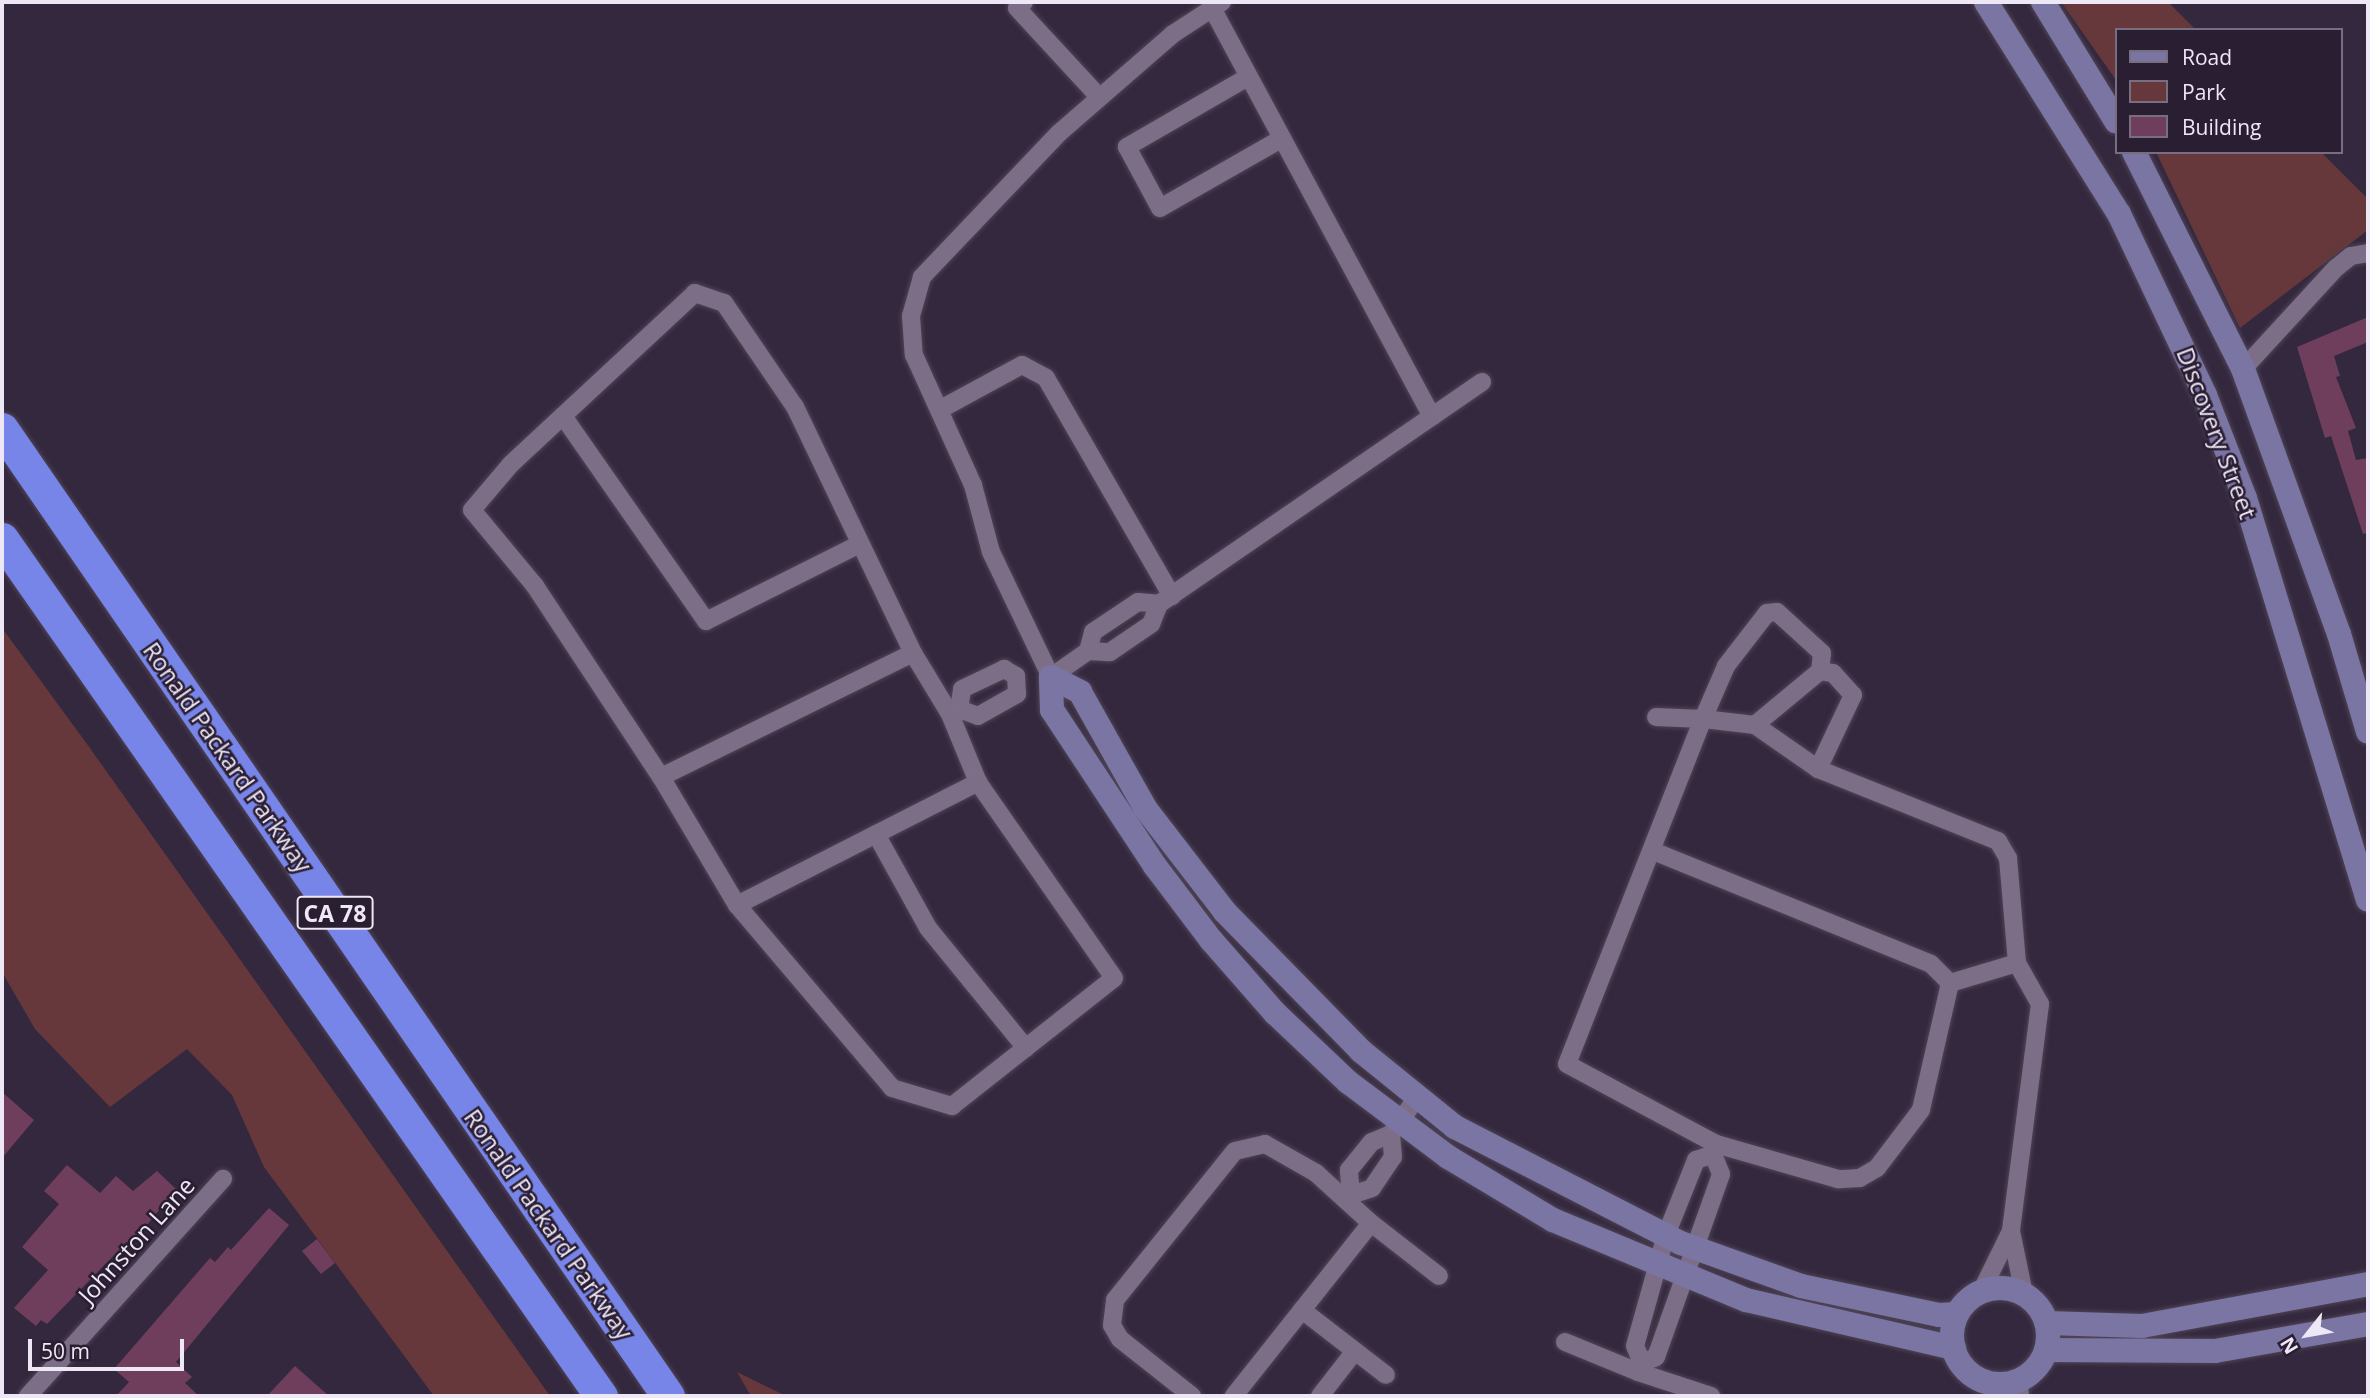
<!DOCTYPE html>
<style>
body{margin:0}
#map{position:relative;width:2370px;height:1398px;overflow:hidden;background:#34283e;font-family:"Open Sans",sans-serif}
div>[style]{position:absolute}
.green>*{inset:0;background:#66383b}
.building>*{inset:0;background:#6f3e5d}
.roads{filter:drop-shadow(0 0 2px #4e4456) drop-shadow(0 0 2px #4e4456)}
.street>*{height:18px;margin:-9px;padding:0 9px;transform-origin:9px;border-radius:9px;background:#7c6e87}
.secondary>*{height:24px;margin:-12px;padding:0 12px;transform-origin:12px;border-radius:12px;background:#7b75a4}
.secondary>.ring{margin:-12px;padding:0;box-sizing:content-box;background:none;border:24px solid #7b75a4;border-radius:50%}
.highway>*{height:33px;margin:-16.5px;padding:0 16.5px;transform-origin:16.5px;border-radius:16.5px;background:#7885e8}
span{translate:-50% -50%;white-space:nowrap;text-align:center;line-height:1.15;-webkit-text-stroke:5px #2a1e33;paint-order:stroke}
.shield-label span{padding:2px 5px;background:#2a1e33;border:2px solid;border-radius:5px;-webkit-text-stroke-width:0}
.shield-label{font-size:23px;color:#eee7f5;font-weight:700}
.street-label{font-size:24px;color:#eee7f5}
.frame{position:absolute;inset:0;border:4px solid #eee7f5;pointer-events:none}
.legend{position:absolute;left:2115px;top:28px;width:228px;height:126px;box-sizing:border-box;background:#2a1e33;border:2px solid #786e81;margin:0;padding:9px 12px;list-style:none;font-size:21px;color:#eee7f5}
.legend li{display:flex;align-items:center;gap:14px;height:35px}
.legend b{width:35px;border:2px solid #786e81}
.north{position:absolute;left:2272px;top:1300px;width:70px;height:70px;-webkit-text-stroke:5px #2a1e33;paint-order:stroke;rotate:239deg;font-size:19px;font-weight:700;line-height:28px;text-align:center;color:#eee7f5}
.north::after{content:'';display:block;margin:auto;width:24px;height:32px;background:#eee7f5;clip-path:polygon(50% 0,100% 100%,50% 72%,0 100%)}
.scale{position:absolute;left:28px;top:1339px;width:156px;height:32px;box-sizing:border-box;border:4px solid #eee7f5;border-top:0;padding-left:9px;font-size:21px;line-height:24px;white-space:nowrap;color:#eee7f5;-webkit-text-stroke:5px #2a1e33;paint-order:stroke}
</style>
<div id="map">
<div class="green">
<div style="clip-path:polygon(2061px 2px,2168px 2px,2196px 30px,2116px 30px,2116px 80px)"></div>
<div style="clip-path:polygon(2156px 152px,2321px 152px,2368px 199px,2368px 230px,2240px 328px)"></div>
<div style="clip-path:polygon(2px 628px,87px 744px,550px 1396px,434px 1396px,264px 1167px,232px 1095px,187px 1049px,110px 1107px,35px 1029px,2px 972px)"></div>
<div style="clip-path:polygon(737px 1372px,786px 1396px,751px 1396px)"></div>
</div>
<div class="building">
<div style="clip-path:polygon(2368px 317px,2368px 342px,2334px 356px,2340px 376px,2336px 377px,2356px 428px,2348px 431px,2356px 460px,2368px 458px,2368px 533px,2363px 534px,2331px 436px,2325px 438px,2297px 347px)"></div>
<div style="clip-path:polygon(2px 1092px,34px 1120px,2px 1158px)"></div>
<div style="clip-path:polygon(67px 1165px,100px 1193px,116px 1176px,133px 1191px,157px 1171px,176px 1189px,126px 1251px,122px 1247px,47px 1324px,41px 1320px,36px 1326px,14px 1308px,48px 1270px,22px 1247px,59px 1204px,44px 1191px)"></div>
<div style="clip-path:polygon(269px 1208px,289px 1225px,176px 1362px,192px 1377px,185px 1383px,199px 1396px,116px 1396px,129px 1382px,114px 1369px,210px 1258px,215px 1262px,228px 1247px,231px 1250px)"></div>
<div style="clip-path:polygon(317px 1239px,335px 1263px,321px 1274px,302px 1251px)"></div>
<div style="clip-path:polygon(295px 1366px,329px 1396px,267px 1396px)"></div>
</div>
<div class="roads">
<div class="street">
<div style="left:1024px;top:2px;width:9px;rotate:139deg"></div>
<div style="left:1017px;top:8px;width:121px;rotate:47.3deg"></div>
<div style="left:1222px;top:2px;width:59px;rotate:146.9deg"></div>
<div style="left:1173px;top:34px;width:151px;rotate:139deg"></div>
<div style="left:1059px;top:133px;width:199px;rotate:133.6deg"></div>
<div style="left:922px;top:277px;width:41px;rotate:105.8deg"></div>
<div style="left:911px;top:316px;width:39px;rotate:86deg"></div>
<div style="left:914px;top:355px;width:143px;rotate:65.6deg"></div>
<div style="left:973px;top:485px;width:69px;rotate:75deg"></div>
<div style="left:991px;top:552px;width:139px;rotate:64.4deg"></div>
<div style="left:1051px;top:677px;width:45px;rotate:-35.1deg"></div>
<div style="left:1088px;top:651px;width:22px;rotate:3deg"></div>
<div style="left:1110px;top:652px;width:50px;rotate:-34.3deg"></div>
<div style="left:1151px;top:624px;width:22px;rotate:-68deg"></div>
<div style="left:1159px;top:604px;width:392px;rotate:-34.5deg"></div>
<div style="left:1212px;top:8px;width:464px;rotate:61.7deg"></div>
<div style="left:1248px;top:77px;width:140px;rotate:150deg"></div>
<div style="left:1127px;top:147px;width:69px;rotate:61.6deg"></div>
<div style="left:1160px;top:208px;width:139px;rotate:-29.7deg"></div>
<div style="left:2243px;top:369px;width:137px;rotate:-47.4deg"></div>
<div style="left:2336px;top:268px;width:19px;rotate:-39deg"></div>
<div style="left:2351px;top:256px;width:17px;rotate:-10deg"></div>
<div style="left:939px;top:410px;width:94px;rotate:-28.5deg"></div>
<div style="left:1022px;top:365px;width:27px;rotate:28deg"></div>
<div style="left:1046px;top:378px;width:252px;rotate:60deg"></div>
<div style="left:563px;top:416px;width:250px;rotate:55.1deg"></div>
<div style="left:706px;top:621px;width:172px;rotate:-26.6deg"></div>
<div style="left:1088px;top:651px;width:20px;rotate:-75deg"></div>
<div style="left:1093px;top:632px;width:54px;rotate:-33.7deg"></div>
<div style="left:1138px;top:602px;width:21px;rotate:5deg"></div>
<div style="left:913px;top:653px;width:273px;rotate:-115.6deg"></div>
<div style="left:795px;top:407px;width:126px;rotate:-124.3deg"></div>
<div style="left:724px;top:303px;width:31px;rotate:-161deg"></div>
<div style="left:695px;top:293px;width:251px;rotate:137.1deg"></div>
<div style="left:511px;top:464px;width:60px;rotate:130.3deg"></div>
<div style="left:472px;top:510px;width:99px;rotate:50.3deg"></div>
<div style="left:535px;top:586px;width:229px;rotate:56.6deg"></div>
<div style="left:661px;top:777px;width:281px;rotate:-26.2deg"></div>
<div style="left:913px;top:653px;width:71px;rotate:58.8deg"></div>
<div style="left:950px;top:714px;width:10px;rotate:-29deg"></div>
<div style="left:1820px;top:671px;width:13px;rotate:9deg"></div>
<div style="left:1833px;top:673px;width:30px;rotate:48deg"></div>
<div style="left:1853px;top:695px;width:82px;rotate:115.3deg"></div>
<div style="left:1818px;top:769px;width:194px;rotate:21.8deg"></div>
<div style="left:1998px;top:841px;width:20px;rotate:60deg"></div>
<div style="left:2008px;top:858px;width:105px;rotate:85.1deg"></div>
<div style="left:2017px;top:963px;width:47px;rotate:60.7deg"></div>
<div style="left:2040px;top:1004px;width:229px;rotate:97.3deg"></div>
<div style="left:959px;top:709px;width:20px;rotate:20deg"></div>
<div style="left:978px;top:716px;width:45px;rotate:-29.4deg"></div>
<div style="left:1017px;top:694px;width:18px;rotate:-93deg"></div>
<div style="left:959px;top:709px;width:20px;rotate:-81deg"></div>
<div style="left:962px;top:689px;width:47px;rotate:-25.5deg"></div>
<div style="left:1004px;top:669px;width:14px;rotate:30deg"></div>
<div style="left:1755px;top:725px;width:77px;rotate:34.9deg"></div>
<div style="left:661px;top:777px;width:149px;rotate:59.3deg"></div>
<div style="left:737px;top:905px;width:271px;rotate:-27deg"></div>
<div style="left:978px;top:782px;width:74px;rotate:-112.4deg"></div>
<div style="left:876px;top:834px;width:107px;rotate:61deg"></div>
<div style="left:928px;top:928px;width:155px;rotate:50.8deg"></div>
<div style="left:1653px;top:851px;width:300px;rotate:22.1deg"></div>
<div style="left:1931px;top:964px;width:27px;rotate:45deg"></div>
<div style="left:1950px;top:983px;width:130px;rotate:102.9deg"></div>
<div style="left:1921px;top:1110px;width:73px;rotate:127.2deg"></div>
<div style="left:1877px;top:1168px;width:20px;rotate:150deg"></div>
<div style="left:1860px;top:1178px;width:22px;rotate:177deg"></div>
<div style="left:1838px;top:1179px;width:127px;rotate:-164deg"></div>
<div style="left:737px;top:905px;width:240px;rotate:49.7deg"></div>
<div style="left:892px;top:1088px;width:63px;rotate:16.7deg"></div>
<div style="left:952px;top:1106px;width:206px;rotate:-38.3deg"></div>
<div style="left:1114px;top:978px;width:239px;rotate:-124.8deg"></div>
<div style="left:1950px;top:983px;width:70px;rotate:-16.6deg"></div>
<div style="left:1351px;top:1195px;width:25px;rotate:-95deg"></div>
<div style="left:1349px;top:1170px;width:36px;rotate:-51deg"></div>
<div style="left:1372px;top:1142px;width:21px;rotate:-23deg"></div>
<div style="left:1391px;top:1134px;width:47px;rotate:-54.6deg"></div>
<div style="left:1347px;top:1201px;width:7px;rotate:-56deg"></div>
<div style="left:1351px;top:1195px;width:22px;rotate:-18deg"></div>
<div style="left:1372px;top:1188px;width:37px;rotate:-56deg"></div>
<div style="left:1393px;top:1157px;width:23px;rotate:-95deg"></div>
<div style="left:1371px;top:1223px;width:86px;rotate:37.9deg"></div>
<div style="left:1982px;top:1290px;width:66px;rotate:-63.8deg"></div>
<div style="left:2011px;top:1231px;width:64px;rotate:78.3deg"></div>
<div style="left:1302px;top:1310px;width:106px;rotate:37.7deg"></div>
<div style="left:1565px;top:1342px;width:79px;rotate:22.3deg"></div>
<div style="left:1638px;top:1372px;width:10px;rotate:-66deg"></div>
<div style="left:1642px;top:1363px;width:15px;rotate:-23deg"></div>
<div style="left:1656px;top:1357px;width:194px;rotate:-70.4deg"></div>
<div style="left:1721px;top:1174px;width:22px;rotate:-112deg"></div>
<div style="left:1713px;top:1154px;width:10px;rotate:-73deg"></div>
<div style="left:1716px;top:1144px;width:169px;rotate:-151.8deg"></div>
<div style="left:1567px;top:1064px;width:371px;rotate:-68.5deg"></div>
<div style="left:1703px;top:719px;width:58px;rotate:-66.5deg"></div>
<div style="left:1726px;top:666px;width:67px;rotate:-52.3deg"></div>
<div style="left:1767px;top:613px;width:10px;rotate:-6deg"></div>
<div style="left:1777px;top:612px;width:61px;rotate:42.3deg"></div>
<div style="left:1822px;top:653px;width:18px;rotate:96deg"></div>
<div style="left:1820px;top:671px;width:85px;rotate:140.3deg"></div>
<div style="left:1755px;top:725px;width:52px;rotate:-173.4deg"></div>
<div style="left:1703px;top:719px;width:47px;rotate:-177.6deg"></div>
<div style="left:1642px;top:1363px;width:18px;rotate:-112deg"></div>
<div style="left:1635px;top:1346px;width:115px;rotate:-74.4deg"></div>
<div style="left:1666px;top:1235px;width:81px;rotate:-68.2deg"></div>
<div style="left:1696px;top:1160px;width:18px;rotate:-19deg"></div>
<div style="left:1638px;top:1372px;width:77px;rotate:18.2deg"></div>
<div style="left:2018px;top:1381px;width:15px;rotate:82deg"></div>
<div style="left:1993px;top:1384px;width:13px;rotate:72deg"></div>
<div style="left:28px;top:1396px;width:292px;rotate:-48.1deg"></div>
<div style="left:1192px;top:1396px;width:92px;rotate:-141.6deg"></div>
<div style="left:1120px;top:1339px;width:16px;rotate:-120deg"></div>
<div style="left:1112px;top:1325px;width:25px;rotate:-83deg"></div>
<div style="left:1115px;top:1300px;width:191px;rotate:-51.2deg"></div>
<div style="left:1235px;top:1151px;width:31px;rotate:-13deg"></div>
<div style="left:1265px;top:1144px;width:59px;rotate:29.6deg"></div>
<div style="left:1316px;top:1173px;width:74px;rotate:42.3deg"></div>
<div style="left:1371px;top:1223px;width:221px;rotate:128.4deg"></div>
<div style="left:1320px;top:1396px;width:57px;rotate:-52.1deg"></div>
</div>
<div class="secondary">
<div style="left:1986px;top:2px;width:250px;rotate:57.9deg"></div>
<div style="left:2119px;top:214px;width:200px;rotate:64.6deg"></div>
<div style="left:2205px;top:395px;width:110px;rotate:68.8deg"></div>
<div style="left:2245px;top:498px;width:420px;rotate:73deg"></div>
<div style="left:2043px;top:2px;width:140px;rotate:58.5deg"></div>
<div style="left:2134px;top:152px;width:243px;rotate:63.3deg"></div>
<div style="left:2243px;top:369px;width:282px;rotate:70.1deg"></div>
<div style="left:2339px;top:634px;width:102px;rotate:73.5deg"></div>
<div class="ring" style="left:1952px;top:1288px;width:72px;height:72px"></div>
<div style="left:2047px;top:1323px;width:95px;rotate:1.8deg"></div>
<div style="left:2142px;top:1326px;width:230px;rotate:-10.5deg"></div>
<div style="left:1954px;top:1348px;width:213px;rotate:-167deg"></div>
<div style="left:1746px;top:1300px;width:209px;rotate:-157.5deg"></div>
<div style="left:1553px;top:1220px;width:122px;rotate:-149deg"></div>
<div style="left:1448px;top:1157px;width:125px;rotate:-143.1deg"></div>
<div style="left:1348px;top:1082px;width:100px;rotate:-136.6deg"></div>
<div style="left:1275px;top:1013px;width:97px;rotate:-131.2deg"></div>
<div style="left:1211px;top:940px;width:93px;rotate:-127.1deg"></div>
<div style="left:1155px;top:866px;width:187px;rotate:-123.4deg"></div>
<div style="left:1052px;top:710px;width:33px;rotate:-92deg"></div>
<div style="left:1051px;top:677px;width:33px;rotate:27deg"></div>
<div style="left:1080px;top:692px;width:133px;rotate:60.7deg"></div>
<div style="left:1145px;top:808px;width:131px;rotate:52.4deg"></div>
<div style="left:1225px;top:912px;width:194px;rotate:45.6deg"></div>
<div style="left:1361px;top:1051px;width:121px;rotate:39deg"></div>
<div style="left:1455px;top:1127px;width:254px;rotate:27.2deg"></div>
<div style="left:1681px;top:1243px;width:127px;rotate:19.7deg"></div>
<div style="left:1801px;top:1286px;width:141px;rotate:11.9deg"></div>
<div style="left:1939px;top:1315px;width:18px;rotate:-3deg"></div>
<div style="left:2047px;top:1350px;width:168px;rotate:0.3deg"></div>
<div style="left:2215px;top:1351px;width:155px;rotate:-10deg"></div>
</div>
<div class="highway">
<div style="left:2px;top:429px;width:1174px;rotate:55.44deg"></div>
<div style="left:2px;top:539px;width:1046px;rotate:55.05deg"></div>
</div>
</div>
<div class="shield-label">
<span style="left:335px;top:913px">CA 78</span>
</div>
<div class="street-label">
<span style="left:2217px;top:433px;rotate:69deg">Discovery Street</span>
<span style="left:228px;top:757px;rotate:55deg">Ronald Packard Parkway</span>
<span style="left:549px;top:1224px;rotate:55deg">Ronald Packard Parkway</span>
<span style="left:136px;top:1240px;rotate:-48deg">Johnston Lane</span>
</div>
<div class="frame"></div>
<ul class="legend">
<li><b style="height:9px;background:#7b75a4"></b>Road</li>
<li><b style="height:19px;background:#66383b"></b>Park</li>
<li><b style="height:19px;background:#6f3e5d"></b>Building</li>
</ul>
<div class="north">N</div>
<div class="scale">50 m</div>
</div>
